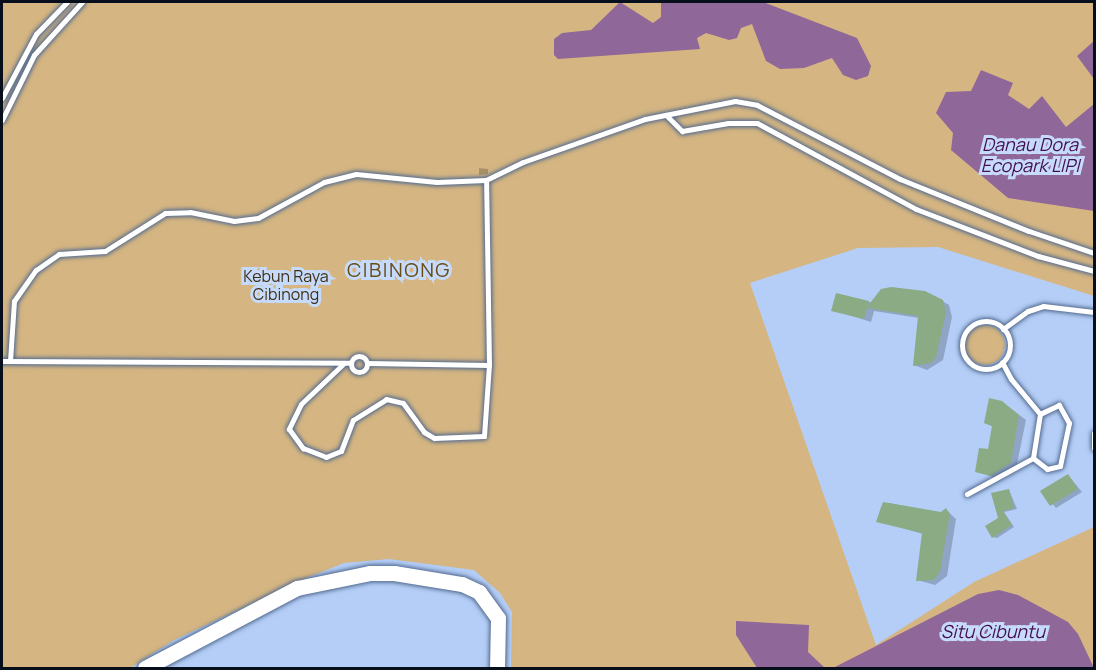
<!DOCTYPE html>
<style>
body{margin:0}
#map{position:relative;width:1096px;height:670px;overflow:hidden;background:#b4cef7;font-family:Manrope,sans-serif}
div>[style]{position:absolute}
.green>*{inset:0;background:#d5b682}
.round{border-radius:50%}
.water>*{inset:0;background:#906799}
.shadow>*{inset:0;background:#0003}
.building>*{inset:0;background:#8bab84}
.roads{filter:drop-shadow(0 0 2px #536a8f) drop-shadow(0 0 2px #536a8f)}
.lane>*{height:5px;margin:-2.5px;padding:0 2.5px;transform-origin:2.5px;border-radius:2.5px;background:#fff}
.lane>.ring{margin:-2.5px;padding:0;box-sizing:content-box;background:none;border:5px solid #fff;border-radius:50%}
.secondary>*{height:15px;margin:-7.5px;padding:0 7.5px;transform-origin:7.5px;border-radius:7.5px;background:#fff}
span{translate:-50% -50%;white-space:nowrap;text-align:center;line-height:1.15;-webkit-text-stroke:6px #c6dbfc;paint-order:stroke}
.park-label{font-size:16px;color:#3f2f14}
.water-label{font-size:18px;color:#450f4f;font-style:italic}
.quarter-label{font-size:20px;color:#694d15;letter-spacing:1.5px}
.frame{position:absolute;inset:0;border:3px solid #070f1d;pointer-events:none}
</style>
<div id="map">
<div class="green">
<div style="clip-path:polygon(2px 2px,1094px 2px,1094px 296px,938px 247px,858px 248px,750px 283px,876px 645px,974px 582px,1094px 527px,1094px 668px,511px 668px,512px 612px,500px 593px,474px 570px,389px 559px,344px 563px,309px 577px,174px 640px,130px 668px,2px 668px)"></div>
<div class="round" style="left:965px;top:325px;width:40px;height:40px"></div>
</div>
<div class="water">
<div style="clip-path:polygon(620px 2px,653px 23px,661px 17px,661px 2px,763px 2px,857px 38px,871px 66px,868px 76px,856px 80px,843px 75px,832px 58px,804px 68px,780px 69px,766px 61px,752px 24px,741px 28px,737px 38px,729px 40px,706px 33px,697px 38px,700px 49px,558px 59px,554px 55px,554px 39px,562px 33px,591px 30px)"></div>
<div style="clip-path:polygon(1094px 41px,1094px 79px,1077px 56px)"></div>
<div style="clip-path:polygon(981px 70px,1013px 83px,1008px 95px,1029px 109px,1042px 96px,1066px 127px,1094px 104px,1094px 211px,1008px 198px,951px 150px,953px 133px,936px 113px,946px 92px,971px 91px)"></div>
<div style="clip-path:polygon(999px 590px,1018px 595px,1068px 622px,1078px 634px,1094px 668px,833px 668px,978px 594px)"></div>
<div style="clip-path:polygon(736px 621px,809px 625px,808px 652px,825px 668px,757px 668px,736px 635px)"></div>
</div>
<div class="shadow">
<div style="clip-path:polygon(479px 168px,488px 169px,488px 174px,479px 175px)"></div>
<div style="clip-path:polygon(942px 301px,949px 305px,952px 317px,943px 360px,927px 370px,914px 365px,919px 318px,874px 311px,871px 322px,833px 310px,868px 302px)"></div>
<div style="clip-path:polygon(1002px 402px,1026px 420px,1016px 469px,998px 479px,977px 471px,990px 451px,994px 427px,985px 423px)"></div>
<div style="clip-path:polygon(1068px 475px,1082px 492px,1056px 508px,1043px 492px)"></div>
<div style="clip-path:polygon(1009px 490px,1017px 509px,1004px 512px,1014px 527px,997px 538px,993px 537px)"></div>
<div style="clip-path:polygon(889px 503px,941px 513px,946px 510px,956px 519px,947px 576px,935px 585px,917px 580px,923px 534px,877px 521px,881px 507px)"></div>
</div>
<div class="building">
<div style="clip-path:polygon(891px 287px,925px 291px,943px 300px,946px 312px,936px 357px,931px 363px,913px 366px,918px 316px,867px 308px,864px 319px,831px 311px,836px 293px,869px 301px,867px 307px,881px 289px)"></div>
<div style="clip-path:polygon(989px 398px,1002px 401px,1019px 415px,1011px 463px,991px 476px,975px 472px,979px 448px,988px 449px,992px 426px,984px 423px)"></div>
<div style="clip-path:polygon(1068px 474px,1078px 489px,1050px 506px,1040px 491px)"></div>
<div style="clip-path:polygon(1009px 489px,1014px 508px,1003px 511px,1012px 525px,992px 538px,985px 526px,998px 518px,991px 493px)"></div>
<div style="clip-path:polygon(883px 502px,941px 512px,946px 508px,950px 514px,940px 572px,934px 580px,916px 581px,922px 533px,876px 522px)"></div>
</div>
<div class="roads">
<div class="lane">
<div style="left:2px;top:98px;width:72px;rotate:-62deg"></div>
<div style="left:36px;top:34px;width:45px;rotate:-45.9deg"></div>
<div style="left:666px;top:115px;width:23px;rotate:45deg"></div>
<div style="left:682px;top:131px;width:47px;rotate:-9.9deg"></div>
<div style="left:728px;top:123px;width:29px"></div>
<div style="left:757px;top:123px;width:181px;rotate:28.4deg"></div>
<div style="left:916px;top:209px;width:131px;rotate:21.1deg"></div>
<div style="left:1038px;top:256px;width:58px;rotate:15deg"></div>
<div style="left:2px;top:120px;width:72px;rotate:-63.8deg"></div>
<div style="left:34px;top:55px;width:72px;rotate:-47.8deg"></div>
<div class="ring" style="left:962px;top:321px;width:43px;height:43px"></div>
<div style="left:1003px;top:329px;width:31px;rotate:-36deg"></div>
<div style="left:1028px;top:311px;width:16px;rotate:-18deg"></div>
<div style="left:1043px;top:306px;width:51px;rotate:6.7deg"></div>
<div class="ring" style="left:351px;top:356px;width:11px;height:11px"></div>
<div style="left:2px;top:361px;width:348px;rotate:0.3deg"></div>
<div style="left:10px;top:361px;width:60px;rotate:-86.2deg"></div>
<div style="left:14px;top:301px;width:38px;rotate:-55deg"></div>
<div style="left:36px;top:270px;width:28px;rotate:-35deg"></div>
<div style="left:59px;top:254px;width:46px;rotate:-3.7deg"></div>
<div style="left:105px;top:251px;width:71px;rotate:-32.3deg"></div>
<div style="left:165px;top:213px;width:25px;rotate:-2deg"></div>
<div style="left:190px;top:212px;width:45px;rotate:11.6deg"></div>
<div style="left:234px;top:221px;width:24px;rotate:-7deg"></div>
<div style="left:258px;top:218px;width:75px;rotate:-28.6deg"></div>
<div style="left:324px;top:182px;width:33px;rotate:-14deg"></div>
<div style="left:356px;top:174px;width:81px;rotate:5.6deg"></div>
<div style="left:437px;top:182px;width:49px;rotate:-2.3deg"></div>
<div style="left:486px;top:180px;width:41px;rotate:-25.9deg"></div>
<div style="left:523px;top:162px;width:129px;rotate:-19.4deg"></div>
<div style="left:645px;top:119px;width:92px;rotate:-11.3deg"></div>
<div style="left:735px;top:101px;width:22px;rotate:10deg"></div>
<div style="left:757px;top:105px;width:161px;rotate:27.4deg"></div>
<div style="left:900px;top:179px;width:139px;rotate:22deg"></div>
<div style="left:1029px;top:231px;width:69px;rotate:18.7deg"></div>
<div style="left:367px;top:363px;width:122px;rotate:0.9deg"></div>
<div style="left:489px;top:365px;width:185px;rotate:-90.9deg"></div>
<div style="left:343px;top:364px;width:58px;rotate:136.4deg"></div>
<div style="left:301px;top:404px;width:28px;rotate:116deg"></div>
<div style="left:289px;top:429px;width:24px;rotate:54deg"></div>
<div style="left:303px;top:448px;width:25px;rotate:21deg"></div>
<div style="left:326px;top:457px;width:16px;rotate:-22deg"></div>
<div style="left:341px;top:451px;width:33px;rotate:-69deg"></div>
<div style="left:353px;top:420px;width:39px;rotate:-32deg"></div>
<div style="left:386px;top:399px;width:17px;rotate:13deg"></div>
<div style="left:403px;top:403px;width:36px;rotate:54deg"></div>
<div style="left:424px;top:432px;width:12px;rotate:31deg"></div>
<div style="left:434px;top:438px;width:50px;rotate:-2.3deg"></div>
<div style="left:484px;top:436px;width:71px;rotate:-86deg"></div>
<div style="left:1094px;top:433px;width:15px;rotate:90deg"></div>
<div style="left:1033px;top:458px;width:18px;rotate:38deg"></div>
<div style="left:1047px;top:469px;width:13px;rotate:-13deg"></div>
<div style="left:1060px;top:466px;width:44px;rotate:-78.2deg"></div>
<div style="left:1069px;top:423px;width:21px;rotate:-119deg"></div>
<div style="left:1059px;top:405px;width:21px;rotate:155deg"></div>
<div style="left:967px;top:494px;width:75px;rotate:-28.6deg"></div>
<div style="left:1033px;top:458px;width:45px;rotate:-81deg"></div>
<div style="left:1040px;top:414px;width:45px;rotate:-129.6deg"></div>
<div style="left:1011px;top:379px;width:19px;rotate:-118deg"></div>
</div>
<div class="secondary">
<div style="left:145px;top:668px;width:172px;rotate:-27.8deg"></div>
<div style="left:297px;top:588px;width:75px;rotate:-11.6deg"></div>
<div style="left:370px;top:573px;width:24px"></div>
<div style="left:394px;top:573px;width:69px;rotate:9.2deg"></div>
<div style="left:462px;top:584px;width:19px;rotate:25deg"></div>
<div style="left:479px;top:592px;width:32px;rotate:54deg"></div>
<div style="left:498px;top:618px;width:50px;rotate:91.1deg"></div>
</div>
</div>
<div class="park-label">
<span style="left:286px;top:285px">Kebun Raya<br>Cibinong</span>
</div>
<div class="water-label">
<span style="left:1030px;top:155px">Danau Dora<br>Ecopark LIPI</span>
<span style="left:993px;top:631px">Situ Cibuntu</span>
</div>
<div class="quarter-label">
<span style="left:399px;top:269px">CIBINONG</span>
</div>
<div class="frame"></div>
</div>
